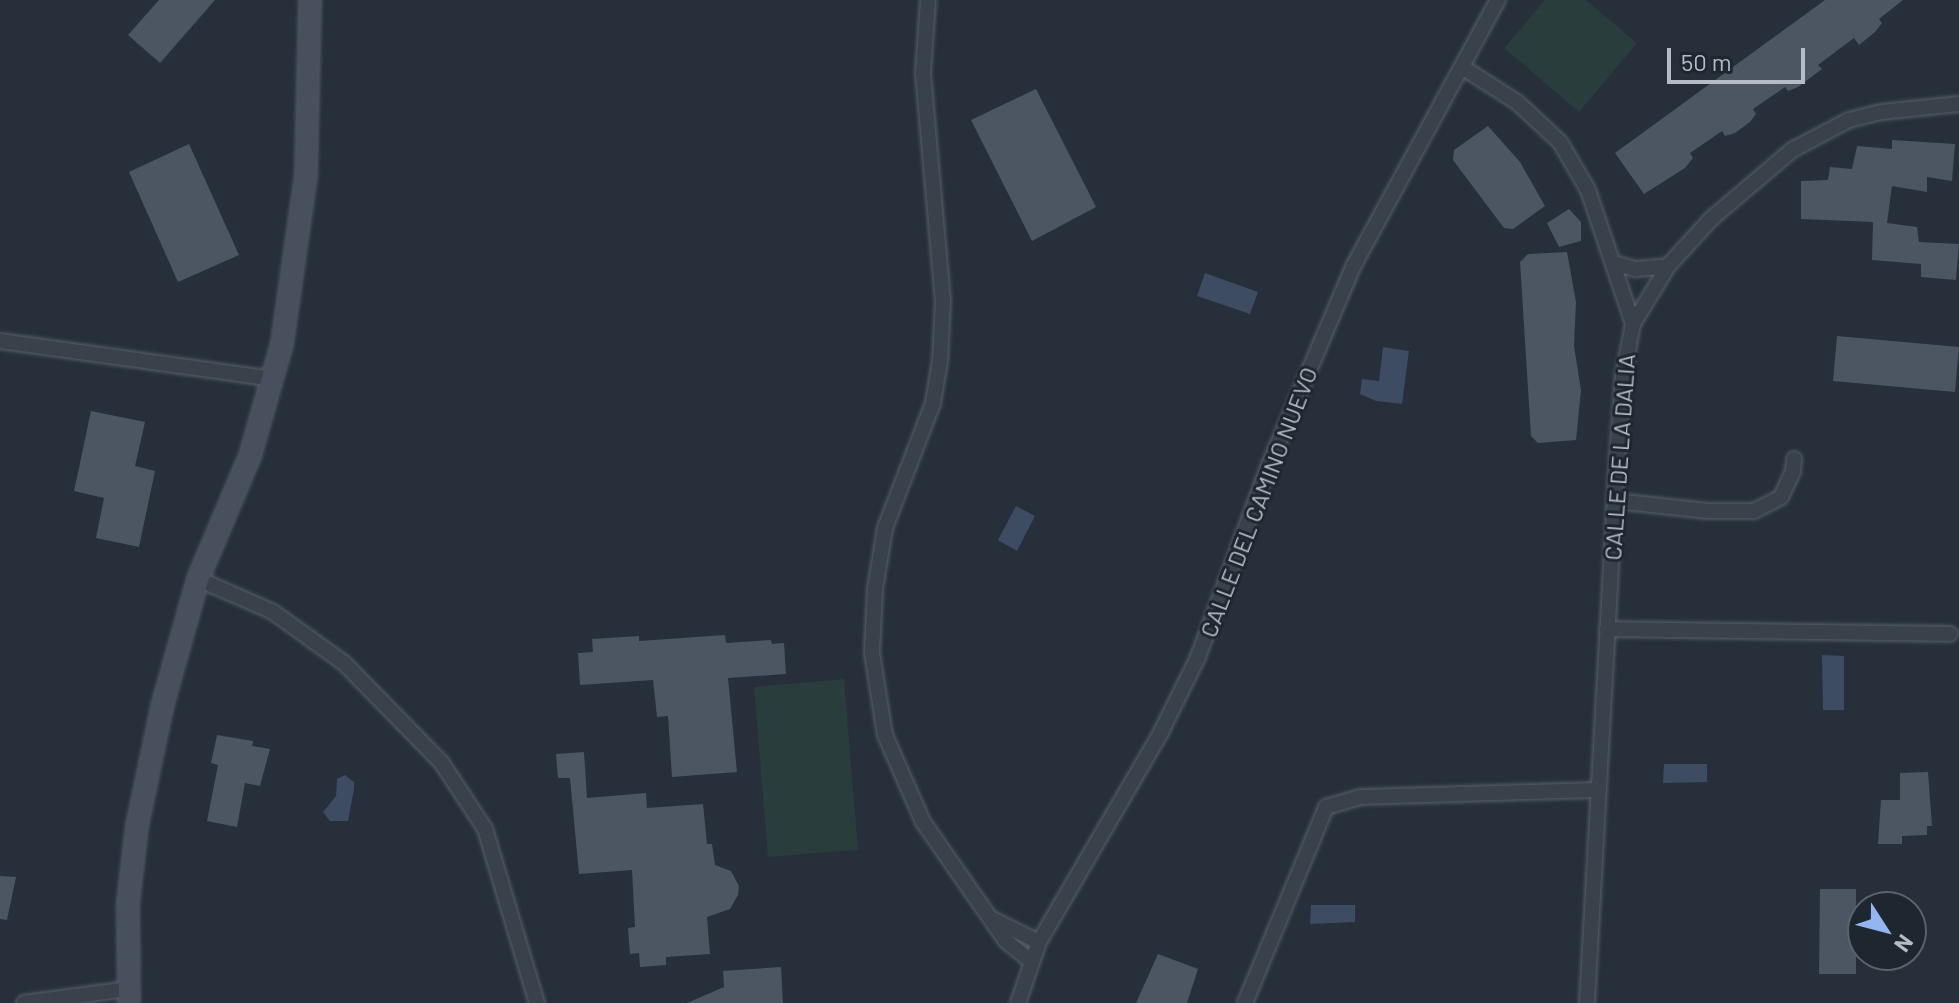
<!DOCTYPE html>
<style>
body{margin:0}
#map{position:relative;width:1959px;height:1003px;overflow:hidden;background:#262f3a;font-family:Barlow,sans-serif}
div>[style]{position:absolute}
.green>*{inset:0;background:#2a3d3d}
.water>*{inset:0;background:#3d4c62}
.building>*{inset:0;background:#4c5663}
.roads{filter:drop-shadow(0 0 2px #575f69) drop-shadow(0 0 2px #575f69)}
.street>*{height:14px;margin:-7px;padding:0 7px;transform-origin:7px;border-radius:7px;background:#39414b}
.secondary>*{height:20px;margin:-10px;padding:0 10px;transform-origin:10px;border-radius:10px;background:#48505d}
span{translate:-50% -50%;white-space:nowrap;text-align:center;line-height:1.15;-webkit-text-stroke:6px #1e2630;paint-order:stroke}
.street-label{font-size:24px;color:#b5bcc6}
.north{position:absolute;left:1847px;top:891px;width:80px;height:80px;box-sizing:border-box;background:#1e2630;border:2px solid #5a626c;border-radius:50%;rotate:126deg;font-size:22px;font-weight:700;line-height:32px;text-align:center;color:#b5bcc6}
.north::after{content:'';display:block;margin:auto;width:28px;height:36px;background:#92b6ed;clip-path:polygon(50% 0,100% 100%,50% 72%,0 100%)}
.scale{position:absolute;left:1667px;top:48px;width:138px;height:36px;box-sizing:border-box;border:4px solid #b5bcc6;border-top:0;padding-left:10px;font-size:24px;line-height:28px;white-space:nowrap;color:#b5bcc6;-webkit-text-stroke:6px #1e2630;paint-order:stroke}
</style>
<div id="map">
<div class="green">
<div style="clip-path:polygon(1545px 0,1586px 0,1637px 43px,1579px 112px,1504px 48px)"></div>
<div style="clip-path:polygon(844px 679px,858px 850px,768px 857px,754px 687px)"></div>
</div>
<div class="water">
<div style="clip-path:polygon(1205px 273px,1258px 292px,1250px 314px,1197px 296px)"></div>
<div style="clip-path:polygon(1383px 347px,1409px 351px,1402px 404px,1376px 401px,1360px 394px,1362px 379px,1379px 381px)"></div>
<div style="clip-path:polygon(1016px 506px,1035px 516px,1017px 551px,998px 540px)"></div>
<div style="clip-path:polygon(1822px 655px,1844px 656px,1844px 710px,1823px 710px)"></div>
<div style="clip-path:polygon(1664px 764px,1707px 764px,1707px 782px,1663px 783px)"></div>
<div style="clip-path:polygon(345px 775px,354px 782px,354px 789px,348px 821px,330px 821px,323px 812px,336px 796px,337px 779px)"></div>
<div style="clip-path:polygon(1311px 905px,1355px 905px,1355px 922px,1310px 924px)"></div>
</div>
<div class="building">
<div style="clip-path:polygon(159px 0,215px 0,160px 63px,128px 35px)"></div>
<div style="clip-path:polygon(1825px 0,1903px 0,1879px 19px,1882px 23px,1875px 32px,1859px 45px,1854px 38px,1818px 65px,1822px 69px,1798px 87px,1788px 91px,1785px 87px,1753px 109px,1756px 114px,1750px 122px,1735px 133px,1725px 136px,1722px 131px,1690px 153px,1693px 158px,1685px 168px,1644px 194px,1615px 153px)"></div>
<div style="clip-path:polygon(1036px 89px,1096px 207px,1032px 241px,971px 120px)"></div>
<div style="clip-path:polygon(1488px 126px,1520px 162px,1545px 206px,1513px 229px,1504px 228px,1453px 160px,1454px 150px)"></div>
<div style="clip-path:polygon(1892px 140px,1955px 144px,1952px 181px,1927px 177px,1927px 192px,1892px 186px,1887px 223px,1917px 227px,1919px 242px,1959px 244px,1956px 280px,1921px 277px,1921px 264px,1872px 260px,1873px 222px,1801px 219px,1801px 181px,1828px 180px,1830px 167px,1852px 169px,1857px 146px,1892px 149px)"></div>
<div style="clip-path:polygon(189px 144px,239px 255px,178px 282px,129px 172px)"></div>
<div style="clip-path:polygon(1569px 209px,1581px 222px,1581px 241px,1559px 247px,1547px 223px)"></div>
<div style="clip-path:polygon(1567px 252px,1576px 302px,1574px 346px,1581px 390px,1576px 440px,1538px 443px,1531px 436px,1520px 262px,1528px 254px)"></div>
<div style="clip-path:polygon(1837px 336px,1959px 347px,1955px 392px,1833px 381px)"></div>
<div style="clip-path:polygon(91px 411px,145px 422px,135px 466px,155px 471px,139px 547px,96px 538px,104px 498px,74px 491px)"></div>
<div style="clip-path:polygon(725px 635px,726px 643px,771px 640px,772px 644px,784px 643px,786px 674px,728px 678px,737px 772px,672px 777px,668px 716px,657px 717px,653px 680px,580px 685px,578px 653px,593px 652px,592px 639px,639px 636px,639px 641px)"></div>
<div style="clip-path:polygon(217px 735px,253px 741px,252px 746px,270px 749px,260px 786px,245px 783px,237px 827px,207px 821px,218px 765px,211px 763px)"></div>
<div style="clip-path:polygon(584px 752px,587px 798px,646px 793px,647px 808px,703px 804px,707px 844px,712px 844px,715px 865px,731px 871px,739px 886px,738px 895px,730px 909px,707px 917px,710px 954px,666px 957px,666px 965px,640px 967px,639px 953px,630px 954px,628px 928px,635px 927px,632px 870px,579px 874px,570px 778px,558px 778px,556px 754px)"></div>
<div style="clip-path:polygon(1928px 772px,1932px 826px,1927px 826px,1927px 835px,1902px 836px,1902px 844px,1878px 844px,1881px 800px,1900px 800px,1900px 773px)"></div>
<div style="clip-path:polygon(0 876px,16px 877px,7px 920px,0 919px)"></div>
<div style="clip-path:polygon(1820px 889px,1856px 889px,1856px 974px,1819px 974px)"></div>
<div style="clip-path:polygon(1158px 954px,1198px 969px,1187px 1003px,1136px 1003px)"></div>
<div style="clip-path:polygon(781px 967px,783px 1003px,687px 1003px,724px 987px,723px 971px)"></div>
</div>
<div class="roads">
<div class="street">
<div style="left:928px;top:0;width:73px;rotate:93.9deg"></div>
<div style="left:923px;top:73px;width:228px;rotate:85deg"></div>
<div style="left:943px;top:300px;width:61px;rotate:92.8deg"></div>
<div style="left:940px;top:361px;width:43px;rotate:99.5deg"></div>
<div style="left:933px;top:403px;width:134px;rotate:111deg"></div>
<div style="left:885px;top:528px;width:62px;rotate:99.3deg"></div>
<div style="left:875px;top:589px;width:64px;rotate:92.7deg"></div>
<div style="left:872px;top:653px;width:83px;rotate:81deg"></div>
<div style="left:885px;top:735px;width:95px;rotate:66.4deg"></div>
<div style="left:923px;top:822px;width:145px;rotate:55.1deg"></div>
<div style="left:1006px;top:941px;width:32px;rotate:39deg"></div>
<div style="left:1462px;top:67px;width:67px;rotate:32.7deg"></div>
<div style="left:1518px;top:103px;width:57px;rotate:42.9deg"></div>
<div style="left:1560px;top:142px;width:56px;rotate:59.7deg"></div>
<div style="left:1588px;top:190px;width:141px;rotate:71.4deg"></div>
<div style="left:1613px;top:263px;width:24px;rotate:15deg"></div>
<div style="left:1636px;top:269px;width:32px;rotate:-5deg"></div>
<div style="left:0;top:341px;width:276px;rotate:7.9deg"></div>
<div style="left:1615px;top:501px;width:93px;rotate:6.2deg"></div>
<div style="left:1707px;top:511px;width:47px"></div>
<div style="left:1754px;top:511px;width:30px;rotate:-27deg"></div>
<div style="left:1781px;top:497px;width:29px;rotate:-65deg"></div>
<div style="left:1793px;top:471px;width:12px;rotate:-85deg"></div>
<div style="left:198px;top:579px;width:82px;rotate:23.7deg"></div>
<div style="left:273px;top:612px;width:87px;rotate:35.7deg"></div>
<div style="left:344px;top:663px;width:139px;rotate:45.6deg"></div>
<div style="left:441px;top:762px;width:80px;rotate:56.7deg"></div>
<div style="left:485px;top:829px;width:182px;rotate:73.4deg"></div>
<div style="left:1607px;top:629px;width:343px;rotate:0.8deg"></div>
<div style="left:992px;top:919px;width:52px;rotate:26.1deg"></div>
<div style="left:24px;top:1003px;width:105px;rotate:-7.7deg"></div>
<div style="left:1018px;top:1003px;width:65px;rotate:-71deg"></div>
<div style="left:1039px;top:942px;width:243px;rotate:-59.8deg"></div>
<div style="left:1161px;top:732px;width:84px;rotate:-63.7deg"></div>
<div style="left:1198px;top:657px;width:205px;rotate:-69.7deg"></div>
<div style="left:1269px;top:465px;width:217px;rotate:-67deg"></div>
<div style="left:1354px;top:265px;width:302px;rotate:-61.5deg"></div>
<div style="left:1245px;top:1003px;width:212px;rotate:-67.5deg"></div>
<div style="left:1326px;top:807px;width:35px;rotate:-16deg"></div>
<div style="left:1360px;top:797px;width:237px;rotate:-1.7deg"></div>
<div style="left:1587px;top:1003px;width:546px;rotate:-86.85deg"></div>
<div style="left:1617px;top:458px;width:82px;rotate:-85.8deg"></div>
<div style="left:1623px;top:376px;width:53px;rotate:-79.1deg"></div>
<div style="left:1633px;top:324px;width:68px;rotate:-58.9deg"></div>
<div style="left:1668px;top:266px;width:64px;rotate:-47.5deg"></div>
<div style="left:1711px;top:219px;width:106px;rotate:-40.4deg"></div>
<div style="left:1792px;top:150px;width:64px;rotate:-27.8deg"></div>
<div style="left:1849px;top:120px;width:33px;rotate:-14deg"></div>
<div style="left:1881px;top:112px;width:78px;rotate:-5.9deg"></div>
</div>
<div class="secondary">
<div style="left:129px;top:1003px;width:100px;rotate:-90.6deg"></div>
<div style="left:128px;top:903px;width:78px;rotate:-83.3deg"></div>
<div style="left:137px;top:826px;width:122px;rotate:-78.1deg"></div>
<div style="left:162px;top:707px;width:133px;rotate:-74.3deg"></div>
<div style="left:198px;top:579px;width:134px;rotate:-67.1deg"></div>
<div style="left:250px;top:456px;width:116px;rotate:-74.1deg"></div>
<div style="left:282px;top:344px;width:170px;rotate:-81.9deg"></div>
<div style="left:306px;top:176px;width:176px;rotate:-88.7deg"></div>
</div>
</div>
<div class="street-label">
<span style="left:1619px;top:457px;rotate:-86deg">CALLE DE LA DALIA</span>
<span style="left:1258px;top:502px;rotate:-69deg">CALLE DEL CAMINO NUEVO</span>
</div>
<div class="north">N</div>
<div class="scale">50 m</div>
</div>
